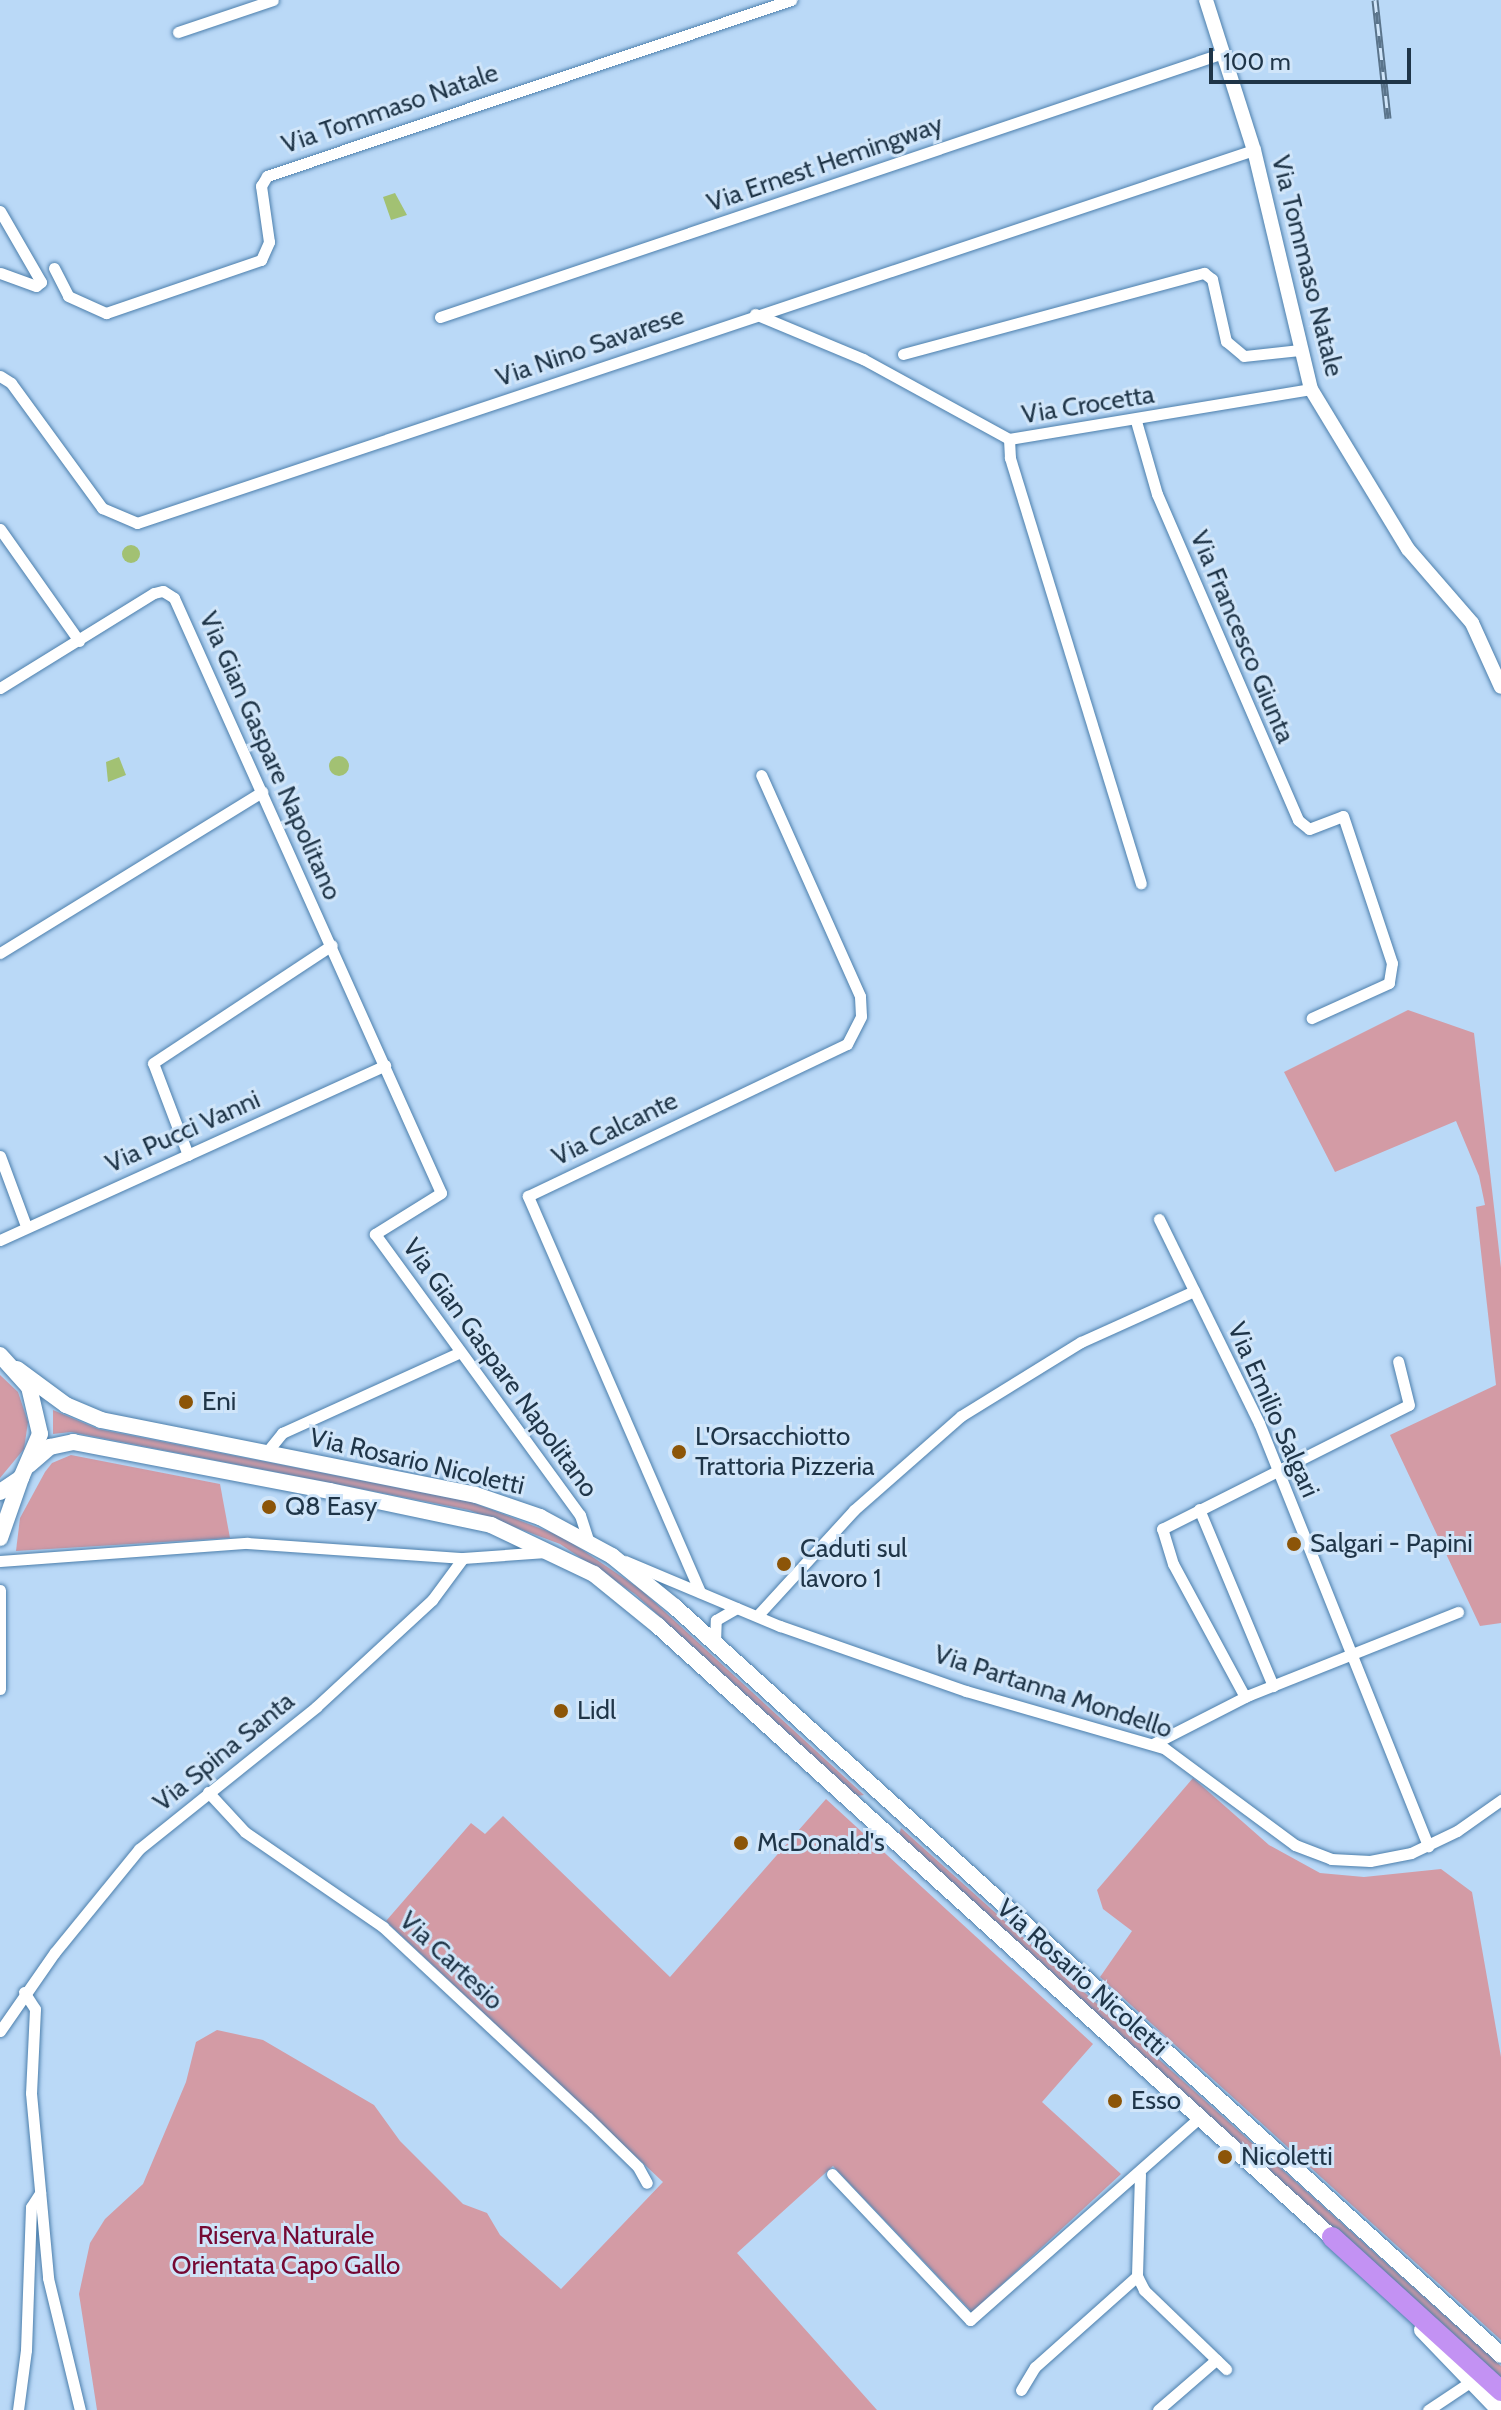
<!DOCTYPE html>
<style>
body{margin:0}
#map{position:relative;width:1501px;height:2410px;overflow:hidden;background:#bad9f7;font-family:Cabin,sans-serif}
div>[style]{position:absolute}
.green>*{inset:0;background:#d39ba5}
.water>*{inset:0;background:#a2c173}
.round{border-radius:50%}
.roads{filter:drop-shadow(0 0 2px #4c7fac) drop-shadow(0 0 2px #4c7fac)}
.minor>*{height:11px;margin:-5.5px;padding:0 5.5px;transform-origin:5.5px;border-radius:5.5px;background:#fff}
.tertiary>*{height:14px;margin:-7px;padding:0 7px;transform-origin:7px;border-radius:7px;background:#fff}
.secondary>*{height:16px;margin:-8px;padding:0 8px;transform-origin:8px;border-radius:8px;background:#fff}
.motorway>*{height:20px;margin:-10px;padding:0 10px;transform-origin:10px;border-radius:10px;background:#c392f3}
.rail>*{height:7px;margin-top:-3.5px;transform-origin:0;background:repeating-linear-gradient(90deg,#d0e5f9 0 12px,#5a748b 0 24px);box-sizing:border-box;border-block:2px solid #5a748b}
.dots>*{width:22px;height:22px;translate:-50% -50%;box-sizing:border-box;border:4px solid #d0e5f9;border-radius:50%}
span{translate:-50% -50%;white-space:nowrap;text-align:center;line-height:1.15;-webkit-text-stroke:6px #d0e5f9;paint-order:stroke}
.street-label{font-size:26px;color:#1f3548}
.poi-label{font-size:26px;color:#1f3548}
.left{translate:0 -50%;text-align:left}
.park-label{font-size:26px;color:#750933}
.scale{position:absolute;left:1209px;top:48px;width:202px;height:36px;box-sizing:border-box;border:4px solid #1f3548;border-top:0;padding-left:10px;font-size:24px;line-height:28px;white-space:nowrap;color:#1f3548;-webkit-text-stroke:6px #d0e5f9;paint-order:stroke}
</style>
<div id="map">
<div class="green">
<div style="clip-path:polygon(1408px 1010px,1474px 1033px,1501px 1268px,1501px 1623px,1480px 1626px,1390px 1435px,1496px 1385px,1476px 1207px,1485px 1205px,1479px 1176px,1456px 1121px,1335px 1172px,1284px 1072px)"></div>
<div style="clip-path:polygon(0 1375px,18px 1392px,28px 1422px,24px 1449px,0 1478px)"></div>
<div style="clip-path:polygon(53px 1410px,98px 1429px,471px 1502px,563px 1537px,640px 1589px,864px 1795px,857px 1796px,635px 1594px,560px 1544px,469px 1510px,71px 1432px,53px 1434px)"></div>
<div style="clip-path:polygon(71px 1455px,220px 1484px,230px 1538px,16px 1551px,20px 1518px,45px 1472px,52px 1463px)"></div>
<div style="clip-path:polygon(1193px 1778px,1269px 1845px,1320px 1873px,1364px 1877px,1441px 1869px,1472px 1892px,1501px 2057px,1501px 2340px,1100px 1977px,1132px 1931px,1103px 1909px,1097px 1890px)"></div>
<div style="clip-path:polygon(826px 1799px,1093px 2044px,1042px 2102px,1121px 2174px,972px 2312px,833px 2166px,737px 2253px,877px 2410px,97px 2410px,79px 2294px,90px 2243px,105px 2219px,143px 2184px,186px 2082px,196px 2042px,217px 2030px,263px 2040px,374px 2105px,400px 2141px,463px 2204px,487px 2213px,500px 2235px,561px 2289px,663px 2182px,386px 1921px,471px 1823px,485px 1834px,503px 1816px,670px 1977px)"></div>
<div style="clip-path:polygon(901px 1828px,1501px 2366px,1501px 2383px,899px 1835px)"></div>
</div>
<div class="water">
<div style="clip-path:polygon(395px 193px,407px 215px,391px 220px,383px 197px)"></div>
<div class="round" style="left:122px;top:545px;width:18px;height:18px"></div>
<div class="round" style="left:329px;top:756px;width:20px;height:20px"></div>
<div style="clip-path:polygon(119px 757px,126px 775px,108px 782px,106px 762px)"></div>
</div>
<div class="roads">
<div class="minor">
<div style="left:178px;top:32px;width:100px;rotate:-18.6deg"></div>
<div style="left:0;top:211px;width:82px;rotate:60deg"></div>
<div style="left:41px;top:282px;width:6px;rotate:141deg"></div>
<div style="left:36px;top:286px;width:38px;rotate:-160deg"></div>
<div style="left:54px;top:268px;width:31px;rotate:63deg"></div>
<div style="left:68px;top:296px;width:42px;rotate:24.1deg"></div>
<div style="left:106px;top:313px;width:164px;rotate:-18.9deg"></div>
<div style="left:261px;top:260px;width:20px;rotate:-66deg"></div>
<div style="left:269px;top:242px;width:57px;rotate:-98.1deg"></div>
<div style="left:261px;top:186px;width:12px;rotate:-59deg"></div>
<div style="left:267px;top:176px;width:553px;rotate:-18.57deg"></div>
<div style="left:755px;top:314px;width:117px;rotate:22.6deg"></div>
<div style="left:863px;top:359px;width:166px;rotate:28.7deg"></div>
<div style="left:1009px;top:439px;width:306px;rotate:-9.4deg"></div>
<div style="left:440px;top:317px;width:826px;rotate:-18.63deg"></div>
<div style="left:903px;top:354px;width:312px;rotate:-15.1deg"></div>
<div style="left:1204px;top:273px;width:10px;rotate:37deg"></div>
<div style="left:1212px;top:279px;width:64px;rotate:77.3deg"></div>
<div style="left:1226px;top:341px;width:23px;rotate:40deg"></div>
<div style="left:1244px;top:356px;width:55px;rotate:-6.2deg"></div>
<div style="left:0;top:376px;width:13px;rotate:32deg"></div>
<div style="left:11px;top:383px;width:155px;rotate:53.9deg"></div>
<div style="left:102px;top:508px;width:38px;rotate:23deg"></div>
<div style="left:137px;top:523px;width:1178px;rotate:-18.47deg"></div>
<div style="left:1136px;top:421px;width:76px;rotate:74deg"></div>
<div style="left:1157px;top:494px;width:355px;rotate:66.6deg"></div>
<div style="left:1298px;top:820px;width:14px;rotate:39deg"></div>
<div style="left:1309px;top:829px;width:36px;rotate:-21deg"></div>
<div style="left:1343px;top:816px;width:155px;rotate:71.6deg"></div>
<div style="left:1392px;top:963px;width:20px;rotate:99deg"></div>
<div style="left:1389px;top:983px;width:85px;rotate:155.6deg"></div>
<div style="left:1009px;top:439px;width:19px;rotate:87deg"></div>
<div style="left:1010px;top:458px;width:445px;rotate:72.9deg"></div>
<div style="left:0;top:529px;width:137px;rotate:54.8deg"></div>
<div style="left:0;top:688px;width:181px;rotate:-31.7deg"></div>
<div style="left:154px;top:593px;width:9px;rotate:-13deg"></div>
<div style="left:163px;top:591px;width:13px;rotate:32deg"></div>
<div style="left:174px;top:598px;width:652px;rotate:65.83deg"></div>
<div style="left:441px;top:1193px;width:78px;rotate:148.2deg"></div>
<div style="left:375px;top:1234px;width:348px;rotate:53.9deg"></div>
<div style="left:580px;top:1515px;width:28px;rotate:72deg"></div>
<div style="left:0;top:953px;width:308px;rotate:-31.6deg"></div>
<div style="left:188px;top:1155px;width:98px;rotate:-110.8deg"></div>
<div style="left:153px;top:1063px;width:214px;rotate:-33.4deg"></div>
<div style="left:0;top:1156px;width:75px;rotate:69.6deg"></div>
<div style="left:1159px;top:1219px;width:227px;rotate:63.9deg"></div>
<div style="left:1259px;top:1423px;width:456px;rotate:68.2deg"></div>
<div style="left:0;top:1240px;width:423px;rotate:-24.4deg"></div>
<div style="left:266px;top:1453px;width:26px;rotate:-51deg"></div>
<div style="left:282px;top:1433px;width:193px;rotate:-24.4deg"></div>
<div style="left:1199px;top:1509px;width:192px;rotate:67.3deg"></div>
<div style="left:0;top:1561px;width:248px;rotate:-4.2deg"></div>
<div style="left:247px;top:1543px;width:217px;rotate:4deg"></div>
<div style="left:463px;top:1558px;width:83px;rotate:-4.1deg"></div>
<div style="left:625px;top:1561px;width:168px;rotate:22.8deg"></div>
<div style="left:780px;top:1626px;width:197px;rotate:19.3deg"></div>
<div style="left:966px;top:1691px;width:206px;rotate:16.1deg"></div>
<div style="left:1164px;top:1748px;width:163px;rotate:36.5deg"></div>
<div style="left:1295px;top:1845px;width:39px;rotate:21deg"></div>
<div style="left:1331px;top:1859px;width:39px;rotate:3deg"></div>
<div style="left:1370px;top:1861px;width:42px;rotate:-11deg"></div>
<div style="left:1411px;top:1853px;width:51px;rotate:-25.6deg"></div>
<div style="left:1457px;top:1831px;width:54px;rotate:-35.2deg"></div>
<div style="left:0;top:1590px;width:99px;rotate:90deg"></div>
<div style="left:700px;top:1592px;width:432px;rotate:-113.5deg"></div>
<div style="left:528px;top:1196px;width:353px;rotate:-25.5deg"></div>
<div style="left:847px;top:1044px;width:31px;rotate:-63deg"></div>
<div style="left:861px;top:1016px;width:20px;rotate:-93deg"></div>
<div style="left:860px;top:996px;width:242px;rotate:-114.1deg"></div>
<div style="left:757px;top:1616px;width:144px;rotate:-47.5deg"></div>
<div style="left:854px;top:1510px;width:142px;rotate:-41.3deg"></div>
<div style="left:961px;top:1416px;width:141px;rotate:-31.7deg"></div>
<div style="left:1081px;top:1342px;width:124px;rotate:-24.3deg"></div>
<div style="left:715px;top:1643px;width:23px;rotate:-88deg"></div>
<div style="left:716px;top:1620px;width:24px;rotate:-30deg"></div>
<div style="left:1245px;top:1697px;width:151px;rotate:-118.4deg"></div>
<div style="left:1173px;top:1564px;width:37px;rotate:-107deg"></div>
<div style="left:1162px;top:1529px;width:276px;rotate:-26.7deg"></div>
<div style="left:1409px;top:1405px;width:45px;rotate:-104deg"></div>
<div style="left:1153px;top:1744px;width:108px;rotate:-27deg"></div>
<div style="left:1249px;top:1695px;width:225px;rotate:-21.7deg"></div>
<div style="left:208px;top:1792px;width:54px;rotate:47.2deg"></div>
<div style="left:245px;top:1832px;width:168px;rotate:34.5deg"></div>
<div style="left:383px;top:1927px;width:279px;rotate:43deg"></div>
<div style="left:587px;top:2117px;width:71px;rotate:44.4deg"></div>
<div style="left:638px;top:2167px;width:18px;rotate:61deg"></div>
<div style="left:24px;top:1992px;width:20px;rotate:57deg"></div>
<div style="left:35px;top:2009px;width:84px;rotate:92.7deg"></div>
<div style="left:31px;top:2093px;width:186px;rotate:84.7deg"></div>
<div style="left:48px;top:2278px;width:136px;rotate:76.4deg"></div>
<div style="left:0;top:2031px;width:96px;rotate:-55.2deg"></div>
<div style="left:55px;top:1952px;width:133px;rotate:-50.8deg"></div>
<div style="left:139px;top:1849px;width:227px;rotate:-38.7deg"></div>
<div style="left:316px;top:1707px;width:158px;rotate:-42.7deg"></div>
<div style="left:432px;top:1600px;width:52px;rotate:-53.6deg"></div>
<div style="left:832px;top:2174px;width:201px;rotate:46.6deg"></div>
<div style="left:970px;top:2320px;width:307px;rotate:-41.4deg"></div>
<div style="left:1140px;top:2174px;width:102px;rotate:91.7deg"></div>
<div style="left:1137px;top:2276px;width:16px;rotate:63deg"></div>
<div style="left:1144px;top:2290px;width:114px;rotate:43.9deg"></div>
<div style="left:1021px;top:2390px;width:27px;rotate:-59deg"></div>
<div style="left:1035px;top:2367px;width:137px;rotate:-41.7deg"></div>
<div style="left:18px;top:2410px;width:61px;rotate:-82.4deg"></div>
<div style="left:26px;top:2350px;width:143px;rotate:-88deg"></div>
<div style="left:31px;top:2207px;width:17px;rotate:-57deg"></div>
<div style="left:1158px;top:2410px;width:77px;rotate:-40.8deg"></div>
<div style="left:1428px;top:2410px;width:50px;rotate:-33.7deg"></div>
</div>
<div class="tertiary">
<div style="left:1206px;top:0;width:157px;rotate:72.3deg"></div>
<div style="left:1254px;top:150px;width:246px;rotate:76.6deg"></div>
<div style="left:1311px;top:389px;width:187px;rotate:58.8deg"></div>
<div style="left:1408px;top:549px;width:98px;rotate:49.1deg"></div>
<div style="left:1472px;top:623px;width:70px;rotate:65.6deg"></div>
</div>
<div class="secondary">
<div style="left:0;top:1355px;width:43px;rotate:47.8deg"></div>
<div style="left:29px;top:1387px;width:48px;rotate:76.8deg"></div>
<div style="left:40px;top:1434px;width:48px;rotate:113.4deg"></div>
<div style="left:21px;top:1478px;width:25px;rotate:146deg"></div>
<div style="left:17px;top:1369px;width:61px;rotate:36.3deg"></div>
<div style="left:66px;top:1405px;width:38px;rotate:23deg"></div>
<div style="left:101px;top:1420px;width:382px;rotate:11.3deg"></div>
<div style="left:476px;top:1495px;width:68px;rotate:19deg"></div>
<div style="left:540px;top:1517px;width:82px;rotate:28.4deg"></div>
<div style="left:612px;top:1556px;width:81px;rotate:39deg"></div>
<div style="left:675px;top:1607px;width:1114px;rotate:42.16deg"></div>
<div style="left:29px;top:1465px;width:28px;rotate:-41deg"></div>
<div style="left:50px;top:1447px;width:24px;rotate:-12deg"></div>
<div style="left:73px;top:1442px;width:262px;rotate:10.8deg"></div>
<div style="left:330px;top:1491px;width:165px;rotate:11.9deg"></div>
<div style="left:491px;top:1525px;width:114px;rotate:25.4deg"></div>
<div style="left:594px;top:1574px;width:82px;rotate:39.1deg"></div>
<div style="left:658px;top:1626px;width:920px;rotate:42.22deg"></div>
<div style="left:0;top:1538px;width:64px;rotate:-70.7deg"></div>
<div style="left:1422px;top:2330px;width:111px;rotate:46.1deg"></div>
</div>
<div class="motorway">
<div style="left:1332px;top:2237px;width:229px;rotate:42.3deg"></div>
</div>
</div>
<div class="rail">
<div style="left:1375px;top:0;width:119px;rotate:83.7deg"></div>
</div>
<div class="dots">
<div style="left:186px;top:1402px;background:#8c5508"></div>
<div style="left:679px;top:1452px;background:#8c5508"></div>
<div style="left:269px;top:1507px;background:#8c5508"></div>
<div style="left:1294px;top:1544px;background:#8c5508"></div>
<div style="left:784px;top:1564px;background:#8c5508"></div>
<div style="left:561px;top:1711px;background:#8c5508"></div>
<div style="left:741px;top:1843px;background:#8c5508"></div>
<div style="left:1115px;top:2101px;background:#8c5508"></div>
<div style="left:1225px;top:2157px;background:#8c5508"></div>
</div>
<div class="street-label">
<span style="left:390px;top:109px;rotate:-19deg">Via Tommaso Natale</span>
<span style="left:825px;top:164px;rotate:-19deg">Via Ernest Hemingway</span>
<span style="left:1307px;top:266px;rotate:76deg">Via Tommaso Natale</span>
<span style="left:590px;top:347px;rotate:-19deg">Via Nino Savarese</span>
<span style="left:1088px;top:405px;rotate:-9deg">Via Crocetta</span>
<span style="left:1242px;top:637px;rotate:67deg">Via Francesco Giunta</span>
<span style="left:270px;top:756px;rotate:66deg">Via Gian Gaspare Napolitano</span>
<span style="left:615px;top:1129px;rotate:-26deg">Via Calcante</span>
<span style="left:183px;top:1132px;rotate:-24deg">Via Pucci Vanni</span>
<span style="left:500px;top:1368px;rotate:54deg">Via Gian Gaspare Napolitano</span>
<span style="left:1273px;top:1410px;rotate:66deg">Via Emilio Salgari</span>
<span style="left:417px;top:1462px;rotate:13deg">Via Rosario Nicoletti</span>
<span style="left:1053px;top:1692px;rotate:18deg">Via Partanna Mondello</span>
<span style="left:224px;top:1752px;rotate:-39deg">Via Spina Santa</span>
<span style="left:451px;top:1961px;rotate:43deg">Via Cartesio</span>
<span style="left:1082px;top:1978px;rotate:42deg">Via Rosario Nicoletti</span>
</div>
<div class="poi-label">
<span class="left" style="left:202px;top:1402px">Eni</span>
<span class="left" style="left:695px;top:1452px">L'Orsacchiotto<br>Trattoria Pizzeria</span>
<span class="left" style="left:285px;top:1507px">Q8 Easy</span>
<span class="left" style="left:1310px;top:1544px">Salgari - Papini</span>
<span class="left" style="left:800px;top:1564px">Caduti sul<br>lavoro 1</span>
<span class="left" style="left:577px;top:1711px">Lidl</span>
<span class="left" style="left:757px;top:1843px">McDonald's</span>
<span class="left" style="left:1131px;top:2101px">Esso</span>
<span class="left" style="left:1241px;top:2157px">Nicoletti</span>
</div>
<div class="park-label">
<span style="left:286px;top:2251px">Riserva Naturale<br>Orientata Capo Gallo</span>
</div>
<div class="scale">100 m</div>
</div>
